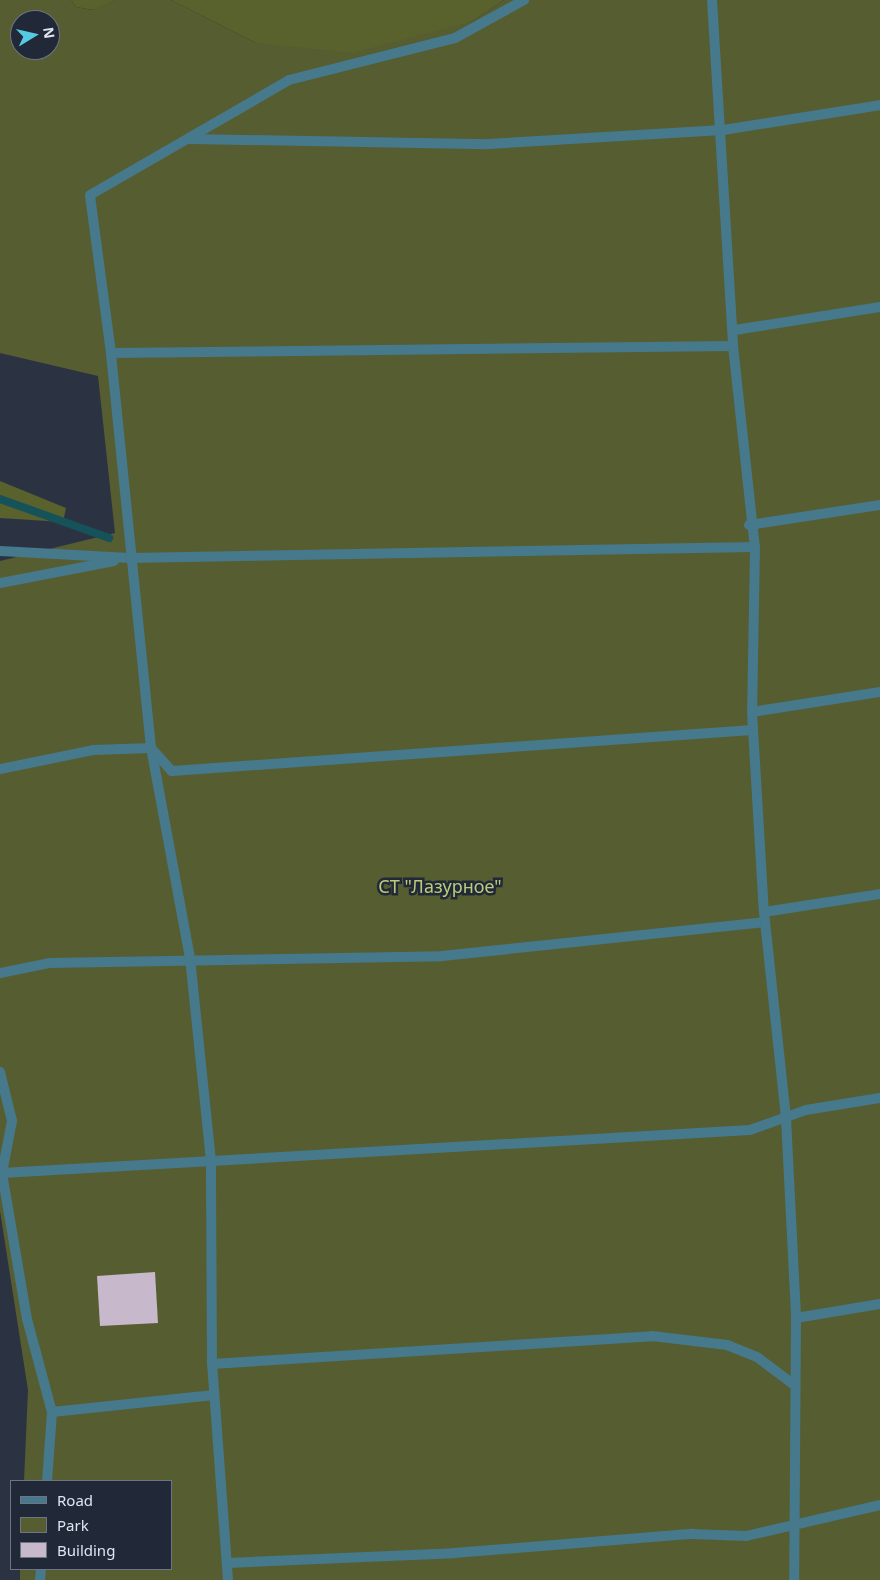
<!DOCTYPE html>
<meta charset="utf-8">
<style>
body{margin:0}
#map{position:relative;width:880px;height:1580px;overflow:hidden;background:#2b3343;font-family:"Noto Sans",sans-serif}
div>[style]{position:absolute}
.green>*{inset:0;background:#565d30}
.forest>*{inset:0;background:#59612c}
.stream>*{height:8px;margin:-4px;padding:0 4px;transform-origin:4px;border-radius:4px;background:#155259}
.building>*{inset:0;background:#c7b8cb}
.service>*{height:10px;margin:-5px;padding:0 5px;transform-origin:5px;border-radius:5px;background:#46798b}
.minor>*{height:10px;margin:-5px;padding:0 5px;transform-origin:5px;border-radius:5px;background:#46798b}
span{translate:-50% -50%;white-space:nowrap;text-align:center;line-height:1.15;-webkit-text-stroke:5px #212938;paint-order:stroke}
.park-label{font-size:18px;color:#bcca79}
.legend{position:absolute;left:10px;top:1480px;width:162px;height:90px;box-sizing:border-box;background:#212938;border:1px solid #6d7482;margin:0;padding:6px 9px;list-style:none;font-size:15px;color:#dfe5f0}
.legend li{display:flex;align-items:center;gap:10px;height:25px}
.legend b{width:25px;border:1px solid #6d7482}
.north{position:absolute;left:10px;top:10px;width:50px;height:50px;box-sizing:border-box;background:#212938;border:1px solid #6d7482;border-radius:50%;rotate:81deg;font-size:14px;font-weight:700;line-height:20px;text-align:center;color:#dfe5f0}
.north::after{content:'';display:block;margin:auto;width:18px;height:22px;background:#57c9e2;clip-path:polygon(50% 0,100% 100%,50% 72%,0 100%)}
</style>
<div id="map">
<div class="green">
<div style="clip-path:polygon(evenodd,0 0,71px 0,76px 7px,93px 10px,116px 0,171px 0,256px 43px,471px 22px,504px 0,880px 0,880px 1580px,20px 1580px,20px 1569px,171px 1569px,171px 1481px,24px 1481px,28px 1390px,0 1211px,0 561px,115px 533px,98px 376px,0 353px,0 0,20px 20px,50px 20px,50px 50px,20px 50px,20px 20px)"></div>
</div>
<div class="forest">
<div style="clip-path:polygon(71px 0,116px 0,94px 10px,76px 7px)"></div>
<div style="clip-path:polygon(171px 0,504px 0,471px 22px,352px 53px,256px 43px)"></div>
<div style="clip-path:polygon(0 481px,66px 508px,63px 522px,0 518px)"></div>
</div>
<div class="stream">
<div style="left:0;top:499px;width:116px;rotate:19.7deg"></div>
</div>
<div class="building">
<div style="clip-path:polygon(155px 1272px,158px 1323px,100px 1326px,97px 1276px)"></div>
</div>
<div class="service">
<div style="left:190px;top:139px;width:298px;rotate:1deg"></div>
<div style="left:488px;top:144px;width:235px;rotate:-3.4deg"></div>
<div style="left:723px;top:130px;width:159px;rotate:-9deg"></div>
<div style="left:735px;top:330px;width:147px;rotate:-9deg"></div>
<div style="left:111px;top:353px;width:622px;rotate:-0.64deg"></div>
<div style="left:749px;top:525px;width:133px;rotate:-8.7deg"></div>
<div style="left:0;top:551px;width:130px;rotate:3.1deg"></div>
<div style="left:130px;top:558px;width:625px;rotate:-1.01deg"></div>
<div style="left:0;top:583px;width:116px;rotate:-10.9deg"></div>
<div style="left:752px;top:712px;width:130px;rotate:-8.9deg"></div>
<div style="left:0;top:769px;width:95px;rotate:-11.5deg"></div>
<div style="left:93px;top:750px;width:58px;rotate:-2deg"></div>
<div style="left:151px;top:748px;width:31px;rotate:48deg"></div>
<div style="left:172px;top:771px;width:582px;rotate:-4.04deg"></div>
<div style="left:764px;top:912px;width:117px;rotate:-8.8deg"></div>
<div style="left:0;top:973px;width:50px;rotate:-11.5deg"></div>
<div style="left:49px;top:963px;width:393px;rotate:-1deg"></div>
<div style="left:442px;top:956px;width:325px;rotate:-6deg"></div>
<div style="left:0;top:1072px;width:50px;rotate:76.2deg"></div>
<div style="left:12px;top:1121px;width:53px;rotate:100.9deg"></div>
<div style="left:2px;top:1173px;width:148px;rotate:80.3deg"></div>
<div style="left:27px;top:1319px;width:96px;rotate:75deg"></div>
<div style="left:52px;top:1412px;width:69px;rotate:94.1deg"></div>
<div style="left:2px;top:1173px;width:749px;rotate:-3.29deg"></div>
<div style="left:750px;top:1130px;width:59px;rotate:-19.7deg"></div>
<div style="left:806px;top:1110px;width:75px;rotate:-9.2deg"></div>
<div style="left:796px;top:1318px;width:85px;rotate:-9.5deg"></div>
<div style="left:212px;top:1364px;width:441px;rotate:-3.6deg"></div>
<div style="left:652px;top:1336px;width:76px;rotate:6.8deg"></div>
<div style="left:727px;top:1345px;width:32px;rotate:22deg"></div>
<div style="left:757px;top:1357px;width:45px;rotate:36.9deg"></div>
<div style="left:52px;top:1412px;width:163px;rotate:-6deg"></div>
<div style="left:228px;top:1563px;width:226px;rotate:-2.5deg"></div>
<div style="left:454px;top:1553px;width:239px;rotate:-4.6deg"></div>
<div style="left:692px;top:1534px;width:54px;rotate:2.1deg"></div>
<div style="left:746px;top:1536px;width:138px;rotate:-13deg"></div>
<div style="left:40px;top:1580px;width:11px;rotate:-85deg"></div>
<div style="left:228px;top:1580px;width:217px;rotate:-94.2deg"></div>
<div style="left:212px;top:1364px;width:203px;rotate:-90.3deg"></div>
<div style="left:211px;top:1161px;width:204px;rotate:-95.9deg"></div>
<div style="left:190px;top:958px;width:214px;rotate:-100.5deg"></div>
<div style="left:151px;top:748px;width:397px;rotate:-95.8deg"></div>
<div style="left:111px;top:353px;width:159px;rotate:-97.6deg"></div>
<div style="left:90px;top:195px;width:230px;rotate:-30deg"></div>
<div style="left:289px;top:80px;width:171px;rotate:-14.2deg"></div>
<div style="left:455px;top:38px;width:79px;rotate:-28.8deg"></div>
</div>
<div class="minor">
<div style="left:712px;top:0;width:347px;rotate:86.5deg"></div>
<div style="left:733px;top:346px;width:202px;rotate:83.8deg"></div>
<div style="left:755px;top:547px;width:165px;rotate:91deg"></div>
<div style="left:752px;top:712px;width:200px;rotate:86.6deg"></div>
<div style="left:764px;top:912px;width:207px;rotate:83.9deg"></div>
<div style="left:786px;top:1118px;width:200px;rotate:87.1deg"></div>
<div style="left:796px;top:1318px;width:262px;rotate:90.4deg"></div>
</div>
<div class="park-label">
<span style="left:440px;top:886px">СТ "Лазурное"</span>
</div>
<ul class="legend">
<li><b style="height:6px;background:#46798b"></b>Road</li>
<li><b style="height:14px;background:#565d30"></b>Park</li>
<li><b style="height:14px;background:#c7b8cb"></b>Building</li>
</ul>
<div class="north">N</div>
</div>
